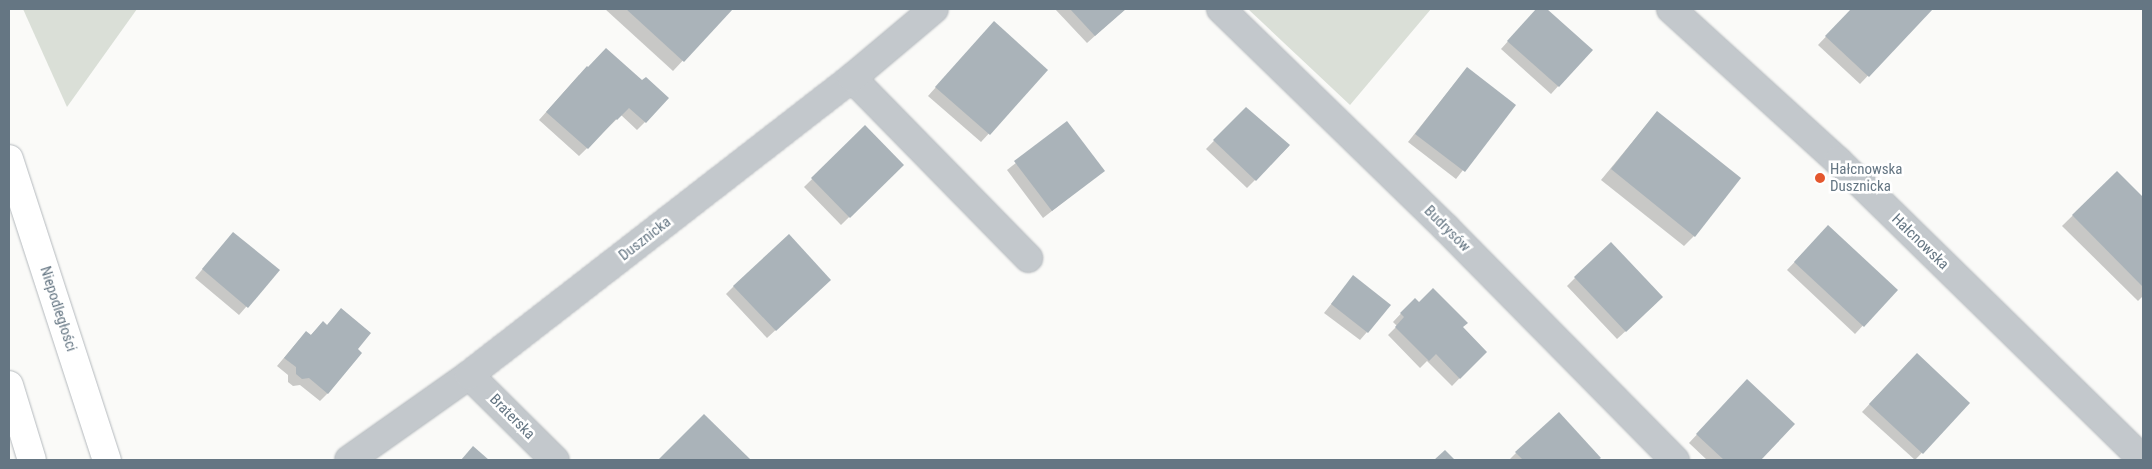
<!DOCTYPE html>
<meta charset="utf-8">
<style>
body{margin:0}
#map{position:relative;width:2152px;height:469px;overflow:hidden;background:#fafaf8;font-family:"Roboto Condensed",sans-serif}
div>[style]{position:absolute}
.green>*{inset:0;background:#dadfd7}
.shadow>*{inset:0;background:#0003}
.building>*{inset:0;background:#aab3b9}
.roads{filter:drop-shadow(0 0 1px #b4b9bd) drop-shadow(0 0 1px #b4b9bd)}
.minor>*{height:28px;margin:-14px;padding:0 14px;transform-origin:14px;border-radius:14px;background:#c3c8cc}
.highway>*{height:28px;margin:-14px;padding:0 14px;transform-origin:14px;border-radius:14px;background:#fff}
.dots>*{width:14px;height:14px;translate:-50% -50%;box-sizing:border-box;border:2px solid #fff;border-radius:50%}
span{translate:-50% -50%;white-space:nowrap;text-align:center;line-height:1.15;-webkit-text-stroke:5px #fff;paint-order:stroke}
.poi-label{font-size:15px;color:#657683}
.left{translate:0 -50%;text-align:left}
.street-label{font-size:15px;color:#657683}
.frame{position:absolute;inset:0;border:10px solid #657683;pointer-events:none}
</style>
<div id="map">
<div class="green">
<div style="clip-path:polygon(23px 9px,137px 9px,67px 107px)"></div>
<div style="clip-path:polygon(1248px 9px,1431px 9px,1350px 105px)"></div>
</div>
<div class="shadow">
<div style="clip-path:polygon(605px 9px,731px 9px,673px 71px)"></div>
<div style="clip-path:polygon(1055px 9px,1125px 9px,1087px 43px)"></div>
<div style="clip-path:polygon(1537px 9px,1545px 9px,1591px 50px,1551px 94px,1501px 49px)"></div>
<div style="clip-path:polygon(1852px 9px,1931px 9px,1860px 84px,1818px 45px)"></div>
<div style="clip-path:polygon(986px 31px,1047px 70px,981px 142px,928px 96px)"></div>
<div style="clip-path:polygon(1467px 68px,1514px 105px,1456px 179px,1408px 142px)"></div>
<div style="clip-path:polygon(579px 75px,642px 82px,645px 122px,637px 130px,621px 115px,579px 156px,539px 120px)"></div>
<div style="clip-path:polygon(1246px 108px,1289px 146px,1247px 188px,1206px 149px)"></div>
<div style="clip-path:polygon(1657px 112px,1694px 236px,1684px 246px,1601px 180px)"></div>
<div style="clip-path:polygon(1066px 123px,1103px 171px,1043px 218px,1007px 170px)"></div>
<div style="clip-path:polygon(865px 127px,902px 165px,841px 225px,804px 187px)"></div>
<div style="clip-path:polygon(2117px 172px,2143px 199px,2143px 296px,2138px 301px,2062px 226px)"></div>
<div style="clip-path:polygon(233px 233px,278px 270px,239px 315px,195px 278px)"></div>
<div style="clip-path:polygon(1821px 234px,1896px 290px,1855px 334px,1787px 270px)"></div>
<div style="clip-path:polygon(1353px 277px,1367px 332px,1360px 340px,1324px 313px)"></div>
<div style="clip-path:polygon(1575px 278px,1654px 305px,1617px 339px,1567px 286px)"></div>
<div style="clip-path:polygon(734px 286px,821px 288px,767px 338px,726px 294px)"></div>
<div style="clip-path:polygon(1407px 307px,1461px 327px,1485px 352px,1452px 386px,1427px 361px,1420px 368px,1388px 335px,1397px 326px,1393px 322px)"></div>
<div style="clip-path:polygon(323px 322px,356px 350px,328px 393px,320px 401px,300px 385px,293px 386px,288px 382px,288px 375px,277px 366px,299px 340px,310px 336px)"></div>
<div style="clip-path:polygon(1909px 362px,1969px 403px,1915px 460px,1862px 412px)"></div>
<div style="clip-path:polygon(1739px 389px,1793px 424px,1759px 460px,1707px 460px,1689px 443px)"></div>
<div style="clip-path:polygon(704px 416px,749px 460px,660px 460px)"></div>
<div style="clip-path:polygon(1516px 453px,1599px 458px,1597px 460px,1509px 460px)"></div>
</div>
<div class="building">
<div style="clip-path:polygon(626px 9px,733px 9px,684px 62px)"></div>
<div style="clip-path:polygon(1070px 9px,1126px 9px,1095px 36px)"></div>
<div style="clip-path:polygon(1536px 9px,1547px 9px,1593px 50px,1559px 87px,1507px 41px)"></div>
<div style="clip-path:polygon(1851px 9px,1933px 9px,1869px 77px,1825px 36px)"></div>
<div style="clip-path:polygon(994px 21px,1048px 70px,990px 135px,935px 87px)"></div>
<div style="clip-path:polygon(606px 48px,642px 80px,646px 77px,669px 98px,646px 123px,629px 108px,617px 120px,616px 119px,588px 149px,546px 112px,587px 66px,588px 67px)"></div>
<div style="clip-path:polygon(1467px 67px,1516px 105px,1465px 172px,1415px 134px)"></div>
<div style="clip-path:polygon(1246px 107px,1290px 145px,1256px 181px,1213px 140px)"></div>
<div style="clip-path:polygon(1657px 111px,1741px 178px,1695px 237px,1611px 169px)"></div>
<div style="clip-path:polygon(1067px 121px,1105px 171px,1052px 211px,1014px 161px)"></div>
<div style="clip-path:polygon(865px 125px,904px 165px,850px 218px,811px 178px)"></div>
<div style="clip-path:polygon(2117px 171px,2143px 197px,2143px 287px,2072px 215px)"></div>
<div style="clip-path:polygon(1828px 225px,1898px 290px,1864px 327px,1794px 262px)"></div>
<div style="clip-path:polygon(233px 232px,280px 270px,248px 308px,202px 269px)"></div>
<div style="clip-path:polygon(789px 234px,831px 280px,776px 331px,733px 286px)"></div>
<div style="clip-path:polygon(1611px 242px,1663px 297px,1626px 332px,1574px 277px)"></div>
<div style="clip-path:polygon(1353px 275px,1391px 305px,1368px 333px,1331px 304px)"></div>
<div style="clip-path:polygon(1433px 288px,1468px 323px,1463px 327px,1487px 352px,1460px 379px,1436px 354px,1429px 361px,1395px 327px,1404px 317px,1400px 313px,1415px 298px,1419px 302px)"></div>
<div style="clip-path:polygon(341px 308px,371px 333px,358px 349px,362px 353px,328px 394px,309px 378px,302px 379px,296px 374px,296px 367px,284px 358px,306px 331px,311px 335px,323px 321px,327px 325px)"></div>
<div style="clip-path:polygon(1917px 353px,1970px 403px,1923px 454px,1869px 404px)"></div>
<div style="clip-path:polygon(1747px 379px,1795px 424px,1761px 460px,1724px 460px,1696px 434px)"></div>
<div style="clip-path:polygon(1559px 412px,1601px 458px,1598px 460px,1523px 460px,1515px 452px)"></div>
<div style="clip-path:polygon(704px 414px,751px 460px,658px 460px)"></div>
<div style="clip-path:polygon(473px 446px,489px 460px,461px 460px)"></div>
<div style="clip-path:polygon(1445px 450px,1455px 460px,1434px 460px)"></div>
</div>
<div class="roads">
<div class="minor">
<div style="left:1221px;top:9px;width:314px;rotate:44.2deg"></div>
<div style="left:1446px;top:228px;width:326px;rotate:45.4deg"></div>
<div style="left:1671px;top:9px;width:226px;rotate:42.3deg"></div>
<div style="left:1838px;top:161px;width:427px;rotate:44.4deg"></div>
<div style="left:852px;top:78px;width:252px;rotate:45.6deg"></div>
<div style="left:469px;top:375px;width:121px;rotate:44.7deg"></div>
<div style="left:349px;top:460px;width:147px;rotate:-35.3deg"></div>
<div style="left:469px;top:375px;width:485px;rotate:-37.8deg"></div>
<div style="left:852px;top:78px;width:107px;rotate:-40.1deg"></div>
</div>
<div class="highway">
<div style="left:9px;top:159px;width:317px;rotate:72deg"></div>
<div style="left:9px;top:385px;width:78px;rotate:73deg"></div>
</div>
</div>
<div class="dots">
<div style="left:1820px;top:178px;background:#e4572e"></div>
</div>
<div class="poi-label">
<span class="left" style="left:1830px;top:178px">Hałcnowska<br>Dusznicka</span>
</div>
<div class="street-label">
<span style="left:1447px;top:229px;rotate:45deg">Budrysów</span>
<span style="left:645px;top:239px;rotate:-38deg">Dusznicka</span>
<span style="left:1920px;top:242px;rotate:44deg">Hałcnowska</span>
<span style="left:58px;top:309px;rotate:72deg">Niepodległości</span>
<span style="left:512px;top:417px;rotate:45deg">Braterska</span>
</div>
<div class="frame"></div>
</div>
